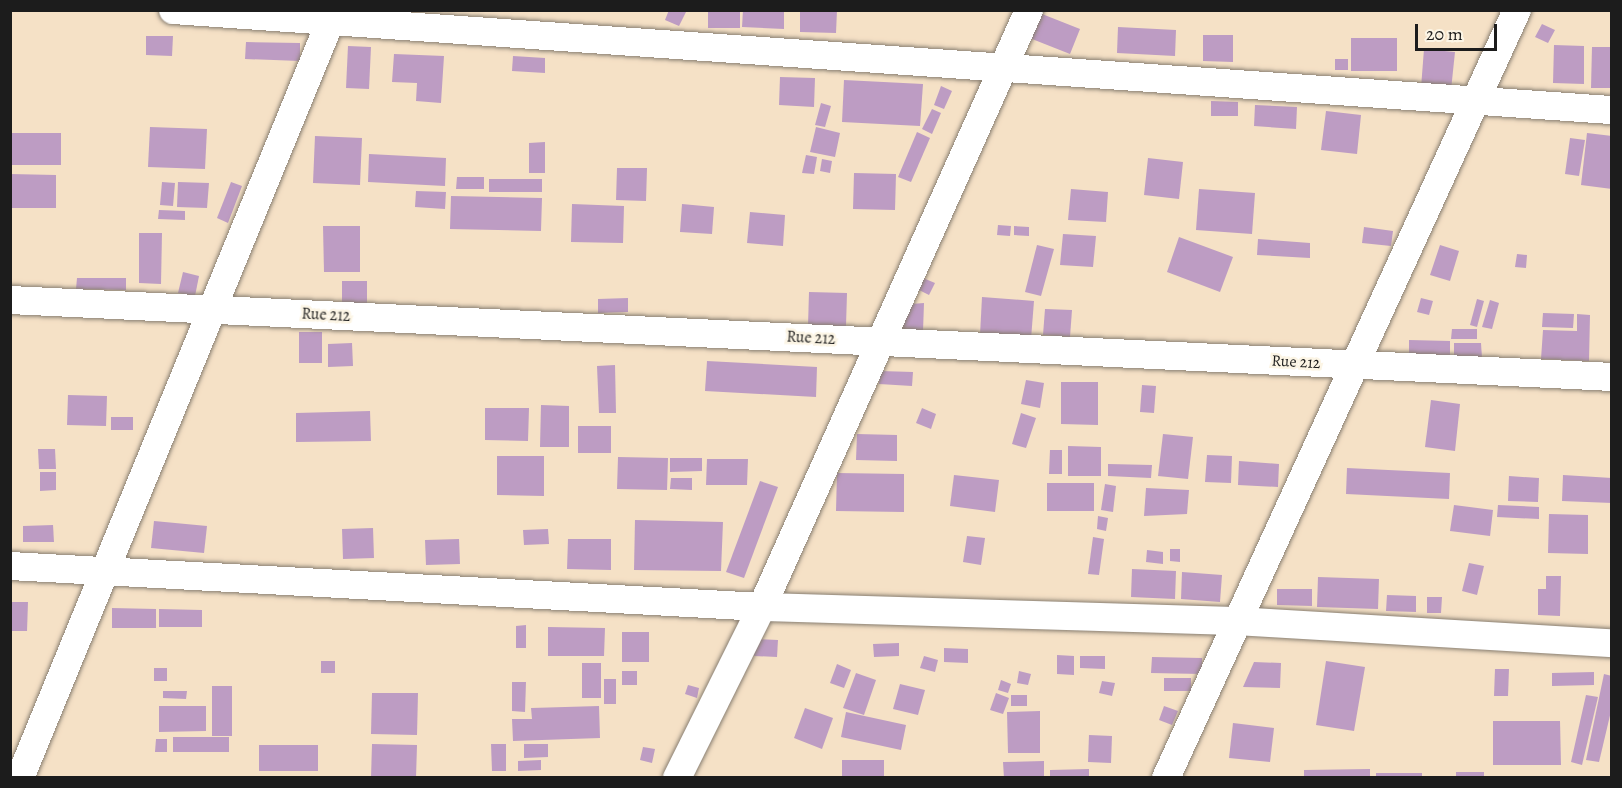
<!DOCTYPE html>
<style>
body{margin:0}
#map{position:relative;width:1622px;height:788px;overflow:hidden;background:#f5e1c6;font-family:Alegreya,serif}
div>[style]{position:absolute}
.building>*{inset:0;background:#bd9cc3}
.roads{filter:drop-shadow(0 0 2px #887e71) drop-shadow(0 0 2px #887e71)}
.minor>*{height:28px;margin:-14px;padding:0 14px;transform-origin:14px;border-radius:14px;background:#fff}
span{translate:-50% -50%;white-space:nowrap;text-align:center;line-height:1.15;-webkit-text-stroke:5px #fcf5e5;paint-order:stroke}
.street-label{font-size:16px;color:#1c1c1c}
.frame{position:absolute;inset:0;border:12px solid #1c1c1c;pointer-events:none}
.scale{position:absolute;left:1415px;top:24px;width:82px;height:27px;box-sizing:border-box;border:3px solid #1c1c1c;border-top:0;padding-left:8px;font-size:18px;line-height:21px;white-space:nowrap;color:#1c1c1c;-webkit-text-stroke:4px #fcf5e5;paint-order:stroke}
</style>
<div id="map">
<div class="building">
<div style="clip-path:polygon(669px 10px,687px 10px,679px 26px,665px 20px)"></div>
<div style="clip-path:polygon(708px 10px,740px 10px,740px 28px,708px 28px)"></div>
<div style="clip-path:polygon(743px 10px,784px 10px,784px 29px,742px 27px)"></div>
<div style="clip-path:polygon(800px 10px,837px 10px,836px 33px,800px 32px)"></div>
<div style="clip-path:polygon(1037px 12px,1080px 29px,1070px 54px,1027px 37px)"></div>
<div style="clip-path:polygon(1542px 24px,1555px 30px,1548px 43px,1535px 37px)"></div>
<div style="clip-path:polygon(1118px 27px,1176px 30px,1175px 56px,1117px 53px)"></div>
<div style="clip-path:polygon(1203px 35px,1233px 35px,1233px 62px,1203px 61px)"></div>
<div style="clip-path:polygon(146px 36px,173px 36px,172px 56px,146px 55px)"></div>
<div style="clip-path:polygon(1351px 38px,1397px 38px,1397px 71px,1351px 71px)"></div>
<div style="clip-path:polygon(246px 42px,300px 43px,300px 61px,245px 59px)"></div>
<div style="clip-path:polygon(1554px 45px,1584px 46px,1584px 84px,1553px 83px)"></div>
<div style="clip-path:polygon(348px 46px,371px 47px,369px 89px,346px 88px)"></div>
<div style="clip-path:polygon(1592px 47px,1612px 47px,1612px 88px,1591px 88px)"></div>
<div style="clip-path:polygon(1424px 49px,1455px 52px,1451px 90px,1421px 88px)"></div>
<div style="clip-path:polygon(394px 54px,444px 56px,441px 103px,416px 101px,417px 83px,392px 82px)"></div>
<div style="clip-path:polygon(513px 56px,545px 58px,545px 73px,512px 71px)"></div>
<div style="clip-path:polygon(1335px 59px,1348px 59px,1348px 70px,1335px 70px)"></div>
<div style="clip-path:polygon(780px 77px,815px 78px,814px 107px,779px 105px)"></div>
<div style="clip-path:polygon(844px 80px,923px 84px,920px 126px,842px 122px)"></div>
<div style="clip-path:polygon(941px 86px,952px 91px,944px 109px,934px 105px)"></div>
<div style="clip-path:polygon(1211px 101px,1238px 102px,1238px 116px,1211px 116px)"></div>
<div style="clip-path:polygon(821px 103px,831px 106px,825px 127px,815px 125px)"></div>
<div style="clip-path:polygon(1255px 105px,1297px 107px,1296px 129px,1254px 126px)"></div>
<div style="clip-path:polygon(932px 109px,941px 113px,932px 134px,922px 129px)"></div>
<div style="clip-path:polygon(1326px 111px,1361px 115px,1357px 154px,1321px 150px)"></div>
<div style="clip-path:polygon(150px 127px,207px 129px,205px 169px,148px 167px)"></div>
<div style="clip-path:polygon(816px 127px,840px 133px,835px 157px,810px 152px)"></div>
<div style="clip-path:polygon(917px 132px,930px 138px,911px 182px,898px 177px)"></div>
<div style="clip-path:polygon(10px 133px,61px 133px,61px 165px,10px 165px)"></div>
<div style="clip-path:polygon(1587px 133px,1612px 136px,1612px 189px,1581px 185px)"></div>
<div style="clip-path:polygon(315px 136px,362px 138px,360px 185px,313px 183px)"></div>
<div style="clip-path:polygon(1570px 138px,1585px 140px,1579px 176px,1565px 174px)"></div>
<div style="clip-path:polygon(545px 142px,545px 173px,529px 173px,529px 143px)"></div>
<div style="clip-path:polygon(369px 154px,446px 158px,445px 186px,368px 182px)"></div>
<div style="clip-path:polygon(806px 155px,817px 157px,814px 174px,802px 173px)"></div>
<div style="clip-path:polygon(1148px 158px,1183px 162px,1179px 199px,1144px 195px)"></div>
<div style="clip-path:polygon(822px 159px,832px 161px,830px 173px,820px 171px)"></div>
<div style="clip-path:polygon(617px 168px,647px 168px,646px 201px,616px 200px)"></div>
<div style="clip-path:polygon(854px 173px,896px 174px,895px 210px,853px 209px)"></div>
<div style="clip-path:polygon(10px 174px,56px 175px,56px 208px,10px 208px)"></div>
<div style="clip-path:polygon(457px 177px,484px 177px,484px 189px,456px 189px)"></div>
<div style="clip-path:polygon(489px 179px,542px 179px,542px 192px,489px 192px)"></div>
<div style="clip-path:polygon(162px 182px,175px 183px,173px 206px,160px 205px)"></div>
<div style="clip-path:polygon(178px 182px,209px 183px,207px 208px,177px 207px)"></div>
<div style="clip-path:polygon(231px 182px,242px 186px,228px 223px,217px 218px)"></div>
<div style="clip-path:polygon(1071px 189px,1108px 192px,1106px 222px,1068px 220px)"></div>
<div style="clip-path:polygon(1199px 189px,1255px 193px,1252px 234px,1196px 230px)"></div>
<div style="clip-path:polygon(416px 191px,446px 192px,445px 209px,415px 207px)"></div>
<div style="clip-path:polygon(451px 196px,542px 198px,541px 231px,450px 229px)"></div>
<div style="clip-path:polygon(572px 204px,624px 206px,623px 243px,571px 242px)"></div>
<div style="clip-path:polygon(682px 204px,714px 207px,712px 234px,680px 232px)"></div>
<div style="clip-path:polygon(159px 210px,185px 211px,185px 220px,158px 219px)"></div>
<div style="clip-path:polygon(750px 212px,785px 215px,783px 246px,747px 243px)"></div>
<div style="clip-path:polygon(998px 225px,1011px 226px,1010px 236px,997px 235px)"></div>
<div style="clip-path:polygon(323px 226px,360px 226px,360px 272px,324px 272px)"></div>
<div style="clip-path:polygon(1014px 226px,1029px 227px,1029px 236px,1014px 235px)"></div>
<div style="clip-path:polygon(1364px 227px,1393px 231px,1391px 246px,1362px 243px)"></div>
<div style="clip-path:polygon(139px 233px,162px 233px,161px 284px,139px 283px)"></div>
<div style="clip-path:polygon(1063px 234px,1096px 236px,1093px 267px,1060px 265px)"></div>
<div style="clip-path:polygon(1179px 237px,1233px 257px,1220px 292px,1167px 272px)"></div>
<div style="clip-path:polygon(1258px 239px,1310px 243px,1310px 258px,1257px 255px)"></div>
<div style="clip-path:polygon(1037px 245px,1054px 249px,1041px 296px,1025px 292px)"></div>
<div style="clip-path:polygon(1440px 245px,1459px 251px,1450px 281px,1430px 275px)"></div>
<div style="clip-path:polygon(1517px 254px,1527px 255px,1526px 268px,1515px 267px)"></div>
<div style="clip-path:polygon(183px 272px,199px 276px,195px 296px,178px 293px)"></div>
<div style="clip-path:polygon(77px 278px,126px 278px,126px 290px,76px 289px)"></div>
<div style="clip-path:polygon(923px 278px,935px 283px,929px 295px,917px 289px)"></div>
<div style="clip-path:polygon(342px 281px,367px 281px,367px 306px,342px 306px)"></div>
<div style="clip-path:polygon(809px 292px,847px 293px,846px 326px,808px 326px)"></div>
<div style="clip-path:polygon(982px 297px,1034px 301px,1031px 339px,980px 335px)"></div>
<div style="clip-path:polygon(628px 298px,628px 312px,598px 313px,598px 299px)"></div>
<div style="clip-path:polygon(1421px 298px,1433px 301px,1429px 315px,1417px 312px)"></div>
<div style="clip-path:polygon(1477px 299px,1484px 301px,1477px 327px,1470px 325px)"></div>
<div style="clip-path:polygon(1490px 300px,1499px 303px,1492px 329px,1482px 327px)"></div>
<div style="clip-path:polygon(924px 303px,923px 331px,898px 330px,911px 304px)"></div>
<div style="clip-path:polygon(1045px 309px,1072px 310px,1070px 337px,1043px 335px)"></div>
<div style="clip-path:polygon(1543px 313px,1574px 314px,1573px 328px,1542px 327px)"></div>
<div style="clip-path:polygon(1577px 314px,1590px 315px,1589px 361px,1541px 359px,1543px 330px,1577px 331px)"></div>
<div style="clip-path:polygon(1452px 329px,1477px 329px,1477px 339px,1451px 339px)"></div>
<div style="clip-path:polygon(299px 332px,322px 332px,322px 363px,299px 363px)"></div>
<div style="clip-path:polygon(1409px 340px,1450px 341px,1450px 357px,1409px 357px)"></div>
<div style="clip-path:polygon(352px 343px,353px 366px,328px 367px,328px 344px)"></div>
<div style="clip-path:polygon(1454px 343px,1481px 343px,1482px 358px,1454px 358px)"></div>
<div style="clip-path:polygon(707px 361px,817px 367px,816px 397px,705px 391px)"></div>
<div style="clip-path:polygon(615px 365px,616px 413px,599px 413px,597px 366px)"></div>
<div style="clip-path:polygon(880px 371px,913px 372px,912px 386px,879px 384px)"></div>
<div style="clip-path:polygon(1026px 380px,1044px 383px,1040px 408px,1021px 404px)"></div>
<div style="clip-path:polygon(1061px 382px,1098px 382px,1098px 425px,1061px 424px)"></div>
<div style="clip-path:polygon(1142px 385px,1156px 386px,1154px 413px,1140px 412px)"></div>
<div style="clip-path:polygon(68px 395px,107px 396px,106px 426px,67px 425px)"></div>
<div style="clip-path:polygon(1431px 400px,1460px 404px,1455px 451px,1425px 447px)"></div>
<div style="clip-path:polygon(541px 405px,569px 406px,569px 447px,540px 447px)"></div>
<div style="clip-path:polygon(485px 408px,529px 408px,528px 441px,485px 440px)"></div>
<div style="clip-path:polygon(922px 408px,936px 414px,931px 429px,916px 423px)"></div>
<div style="clip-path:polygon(370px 411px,371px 441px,296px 442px,296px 413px)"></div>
<div style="clip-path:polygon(1021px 413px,1036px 418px,1026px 448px,1012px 444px)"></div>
<div style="clip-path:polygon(111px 417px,133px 417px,133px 430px,111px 430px)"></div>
<div style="clip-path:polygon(578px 426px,611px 426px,611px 453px,578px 453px)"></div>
<div style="clip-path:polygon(857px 434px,897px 435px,897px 461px,856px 460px)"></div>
<div style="clip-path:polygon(1163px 434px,1193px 437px,1188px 479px,1158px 476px)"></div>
<div style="clip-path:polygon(1068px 446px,1101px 447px,1101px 476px,1068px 476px)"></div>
<div style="clip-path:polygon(38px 449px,55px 449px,56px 469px,39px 469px)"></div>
<div style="clip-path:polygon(1050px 450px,1062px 450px,1062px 474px,1049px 474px)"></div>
<div style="clip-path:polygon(1207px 455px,1232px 456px,1231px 483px,1205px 482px)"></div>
<div style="clip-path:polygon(497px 456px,544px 456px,544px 496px,497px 495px)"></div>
<div style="clip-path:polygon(618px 457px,668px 458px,667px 490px,617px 489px)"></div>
<div style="clip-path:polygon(670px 458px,702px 458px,702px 471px,670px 472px)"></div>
<div style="clip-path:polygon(707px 459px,748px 459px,747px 485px,706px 485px)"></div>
<div style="clip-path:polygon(1239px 461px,1279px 464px,1278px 487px,1238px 485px)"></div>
<div style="clip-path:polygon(1108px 464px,1152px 465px,1151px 478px,1108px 476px)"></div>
<div style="clip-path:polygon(1347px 468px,1450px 473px,1449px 499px,1346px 494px)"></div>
<div style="clip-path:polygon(40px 472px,56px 472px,56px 490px,40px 491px)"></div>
<div style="clip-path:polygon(837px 473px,904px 474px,904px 512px,836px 511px)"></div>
<div style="clip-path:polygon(954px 475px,999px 480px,995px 512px,950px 506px)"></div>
<div style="clip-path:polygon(1563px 475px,1612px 478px,1612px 503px,1562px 501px)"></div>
<div style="clip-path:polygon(1509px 476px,1539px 478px,1538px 502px,1508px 501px)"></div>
<div style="clip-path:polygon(671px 478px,692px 478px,692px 490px,670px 489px)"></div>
<div style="clip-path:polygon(760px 481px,778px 487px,744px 578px,726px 572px)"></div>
<div style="clip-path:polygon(1047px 483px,1094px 483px,1094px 511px,1047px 511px)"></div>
<div style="clip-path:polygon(1105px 484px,1116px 486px,1113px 512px,1101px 510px)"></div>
<div style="clip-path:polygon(1146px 488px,1189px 490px,1187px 514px,1144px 516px)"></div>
<div style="clip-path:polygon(1454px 505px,1493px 510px,1490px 536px,1450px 531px)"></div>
<div style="clip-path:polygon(1498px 505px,1539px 507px,1539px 519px,1497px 517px)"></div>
<div style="clip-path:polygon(1549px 514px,1588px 515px,1588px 554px,1548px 553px)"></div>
<div style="clip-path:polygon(1098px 516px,1108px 518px,1106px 531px,1097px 529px)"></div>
<div style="clip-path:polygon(635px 520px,723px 522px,721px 571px,634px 570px)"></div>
<div style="clip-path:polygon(154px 521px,207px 526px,204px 553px,151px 548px)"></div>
<div style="clip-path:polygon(53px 525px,54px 542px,23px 542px,23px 526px)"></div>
<div style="clip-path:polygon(373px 528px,374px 558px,343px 559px,342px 529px)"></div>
<div style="clip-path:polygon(548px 529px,549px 544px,524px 545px,523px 530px)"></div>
<div style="clip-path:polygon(967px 536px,985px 538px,981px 565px,963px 562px)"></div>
<div style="clip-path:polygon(1093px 537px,1104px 539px,1099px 575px,1088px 574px)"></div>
<div style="clip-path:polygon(459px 539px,460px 564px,426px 565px,425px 540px)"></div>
<div style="clip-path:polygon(568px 539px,611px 539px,611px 570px,567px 569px)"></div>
<div style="clip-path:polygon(1170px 549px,1180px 549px,1180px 562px,1170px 561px)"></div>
<div style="clip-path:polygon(1147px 550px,1163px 552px,1163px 564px,1146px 562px)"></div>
<div style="clip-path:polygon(1469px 563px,1484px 566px,1477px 595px,1462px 591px)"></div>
<div style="clip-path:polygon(1132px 569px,1176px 571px,1175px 599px,1131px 597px)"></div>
<div style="clip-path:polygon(1182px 572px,1222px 575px,1220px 602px,1181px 599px)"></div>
<div style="clip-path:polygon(1546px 576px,1561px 576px,1560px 616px,1538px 615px,1538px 589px,1546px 589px)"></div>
<div style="clip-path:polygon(1318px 577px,1379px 579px,1378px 609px,1317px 607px)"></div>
<div style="clip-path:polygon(1277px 589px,1312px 589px,1312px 606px,1277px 605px)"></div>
<div style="clip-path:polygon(1387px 595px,1416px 596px,1416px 612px,1386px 611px)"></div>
<div style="clip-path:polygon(1427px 597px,1442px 597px,1441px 613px,1427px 613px)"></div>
<div style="clip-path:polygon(10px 602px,28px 602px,27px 631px,10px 631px)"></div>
<div style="clip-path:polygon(112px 608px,156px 609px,156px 628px,112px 628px)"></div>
<div style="clip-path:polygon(159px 609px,202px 610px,202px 627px,159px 627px)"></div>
<div style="clip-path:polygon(526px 625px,526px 648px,516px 648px,516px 626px)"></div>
<div style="clip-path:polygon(548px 627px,605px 628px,604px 656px,548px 656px)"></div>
<div style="clip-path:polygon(622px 632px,649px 632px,649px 662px,622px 662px)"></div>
<div style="clip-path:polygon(754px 639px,778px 640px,777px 657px,754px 656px)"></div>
<div style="clip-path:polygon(899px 643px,899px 656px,874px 657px,873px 644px)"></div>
<div style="clip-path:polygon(944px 648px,968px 649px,968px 663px,944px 662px)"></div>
<div style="clip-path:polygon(1057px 655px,1074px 656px,1074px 675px,1057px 674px)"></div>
<div style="clip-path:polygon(924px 656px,938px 660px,935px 672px,920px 668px)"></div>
<div style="clip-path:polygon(1080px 656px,1105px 656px,1105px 669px,1080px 668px)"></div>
<div style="clip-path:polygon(1152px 657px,1202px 658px,1202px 674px,1151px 673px)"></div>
<div style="clip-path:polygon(321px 661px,335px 661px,335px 673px,321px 673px)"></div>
<div style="clip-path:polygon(1326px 661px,1365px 667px,1354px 731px,1316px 725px)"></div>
<div style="clip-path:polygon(1254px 662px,1281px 663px,1280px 688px,1243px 687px)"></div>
<div style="clip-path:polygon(582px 663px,601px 663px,601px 698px,582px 698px)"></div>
<div style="clip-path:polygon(837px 664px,851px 670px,844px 688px,830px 683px)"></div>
<div style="clip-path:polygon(154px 668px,167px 668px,167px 681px,154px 681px)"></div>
<div style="clip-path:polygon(1495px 669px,1509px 669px,1508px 696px,1494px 696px)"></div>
<div style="clip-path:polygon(622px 671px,637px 671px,637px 685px,622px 685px)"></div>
<div style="clip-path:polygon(1019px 671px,1031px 674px,1028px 685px,1017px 683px)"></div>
<div style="clip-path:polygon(1594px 672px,1594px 685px,1552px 686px,1552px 673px)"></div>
<div style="clip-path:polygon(856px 673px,876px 680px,864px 715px,843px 708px)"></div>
<div style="clip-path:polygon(1604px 674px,1612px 676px,1612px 707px,1599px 762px,1586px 760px)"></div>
<div style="clip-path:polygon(1164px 678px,1191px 678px,1191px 691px,1164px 691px)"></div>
<div style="clip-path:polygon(604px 679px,616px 679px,616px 704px,604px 704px)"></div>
<div style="clip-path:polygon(1001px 680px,1011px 684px,1008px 693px,998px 690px)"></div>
<div style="clip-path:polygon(1102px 681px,1115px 683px,1112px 696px,1099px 693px)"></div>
<div style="clip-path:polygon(512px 682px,526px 682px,525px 712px,512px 711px)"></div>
<div style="clip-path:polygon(900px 684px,925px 690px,918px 715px,893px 709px)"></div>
<div style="clip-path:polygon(688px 685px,699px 688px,697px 698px,685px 694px)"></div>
<div style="clip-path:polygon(212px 686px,232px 686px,232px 736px,212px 736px)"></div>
<div style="clip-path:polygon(163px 691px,187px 691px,186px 699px,163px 698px)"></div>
<div style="clip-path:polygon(372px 693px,418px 693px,417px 735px,371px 734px)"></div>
<div style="clip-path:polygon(996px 693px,1009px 698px,1003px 714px,990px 710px)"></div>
<div style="clip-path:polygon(1011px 695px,1027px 695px,1027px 706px,1011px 706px)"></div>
<div style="clip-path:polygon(1586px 695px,1598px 697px,1582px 765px,1571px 762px)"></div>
<div style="clip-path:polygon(159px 706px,206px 706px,206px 731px,159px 732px)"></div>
<div style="clip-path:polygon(599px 706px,600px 738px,513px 741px,512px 719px,532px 719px,531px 708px)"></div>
<div style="clip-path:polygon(1164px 706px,1178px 711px,1172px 725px,1159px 720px)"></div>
<div style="clip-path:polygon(805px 708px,833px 718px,822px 749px,794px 738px)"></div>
<div style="clip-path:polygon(1040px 711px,1040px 753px,1008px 753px,1007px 712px)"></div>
<div style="clip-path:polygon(846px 712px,906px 725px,901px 750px,841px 737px)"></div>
<div style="clip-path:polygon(1493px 721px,1560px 721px,1561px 765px,1493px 765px)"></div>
<div style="clip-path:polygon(1233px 723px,1274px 728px,1270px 762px,1229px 758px)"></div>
<div style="clip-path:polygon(1089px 735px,1112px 736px,1111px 763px,1088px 762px)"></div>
<div style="clip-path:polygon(173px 737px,229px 737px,229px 752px,173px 752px)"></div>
<div style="clip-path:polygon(156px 739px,167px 739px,167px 752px,155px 752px)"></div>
<div style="clip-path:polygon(372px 744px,417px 745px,416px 778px,371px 778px)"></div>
<div style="clip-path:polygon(491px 744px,506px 744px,506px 771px,492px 771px)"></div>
<div style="clip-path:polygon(524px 744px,548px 744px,548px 757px,524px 758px)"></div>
<div style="clip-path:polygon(259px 745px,318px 745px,318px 771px,259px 771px)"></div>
<div style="clip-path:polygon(643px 747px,655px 749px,652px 763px,640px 760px)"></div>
<div style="clip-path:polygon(541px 760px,541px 770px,518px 771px,518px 761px)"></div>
<div style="clip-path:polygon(842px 760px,884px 760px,884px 778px,842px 778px)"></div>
<div style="clip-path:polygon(1044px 761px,1044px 778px,1004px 778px,1003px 762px)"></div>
<div style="clip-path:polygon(1089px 769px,1089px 778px,1050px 778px,1050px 770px)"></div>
<div style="clip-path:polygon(1370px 769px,1370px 778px,1304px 778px,1304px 770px)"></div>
<div style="clip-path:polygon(1456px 772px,1484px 772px,1484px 778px,1456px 778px)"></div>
<div style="clip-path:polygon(1376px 773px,1422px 773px,1422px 778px,1376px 778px)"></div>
</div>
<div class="roads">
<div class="minor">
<div style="left:173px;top:10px;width:1442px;rotate:3.98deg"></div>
<div style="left:10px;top:300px;width:1604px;rotate:2.75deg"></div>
<div style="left:10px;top:566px;width:753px;rotate:3.12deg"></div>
<div style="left:762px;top:607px;width:475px;rotate:1.7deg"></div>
<div style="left:1237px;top:621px;width:376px;rotate:3.4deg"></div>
<div style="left:20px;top:778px;width:830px;rotate:-67.7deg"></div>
<div style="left:677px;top:778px;width:191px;rotate:-63.6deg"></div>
<div style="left:762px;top:607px;width:654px;rotate:-65.9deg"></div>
<div style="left:1166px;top:778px;width:844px;rotate:-65.44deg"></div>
</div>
</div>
<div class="street-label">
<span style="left:326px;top:315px;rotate:3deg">Rue 212</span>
<span style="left:811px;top:338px;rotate:3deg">Rue 212</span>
<span style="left:1296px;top:362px;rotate:3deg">Rue 212</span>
</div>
<div class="frame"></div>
<div class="scale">20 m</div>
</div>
